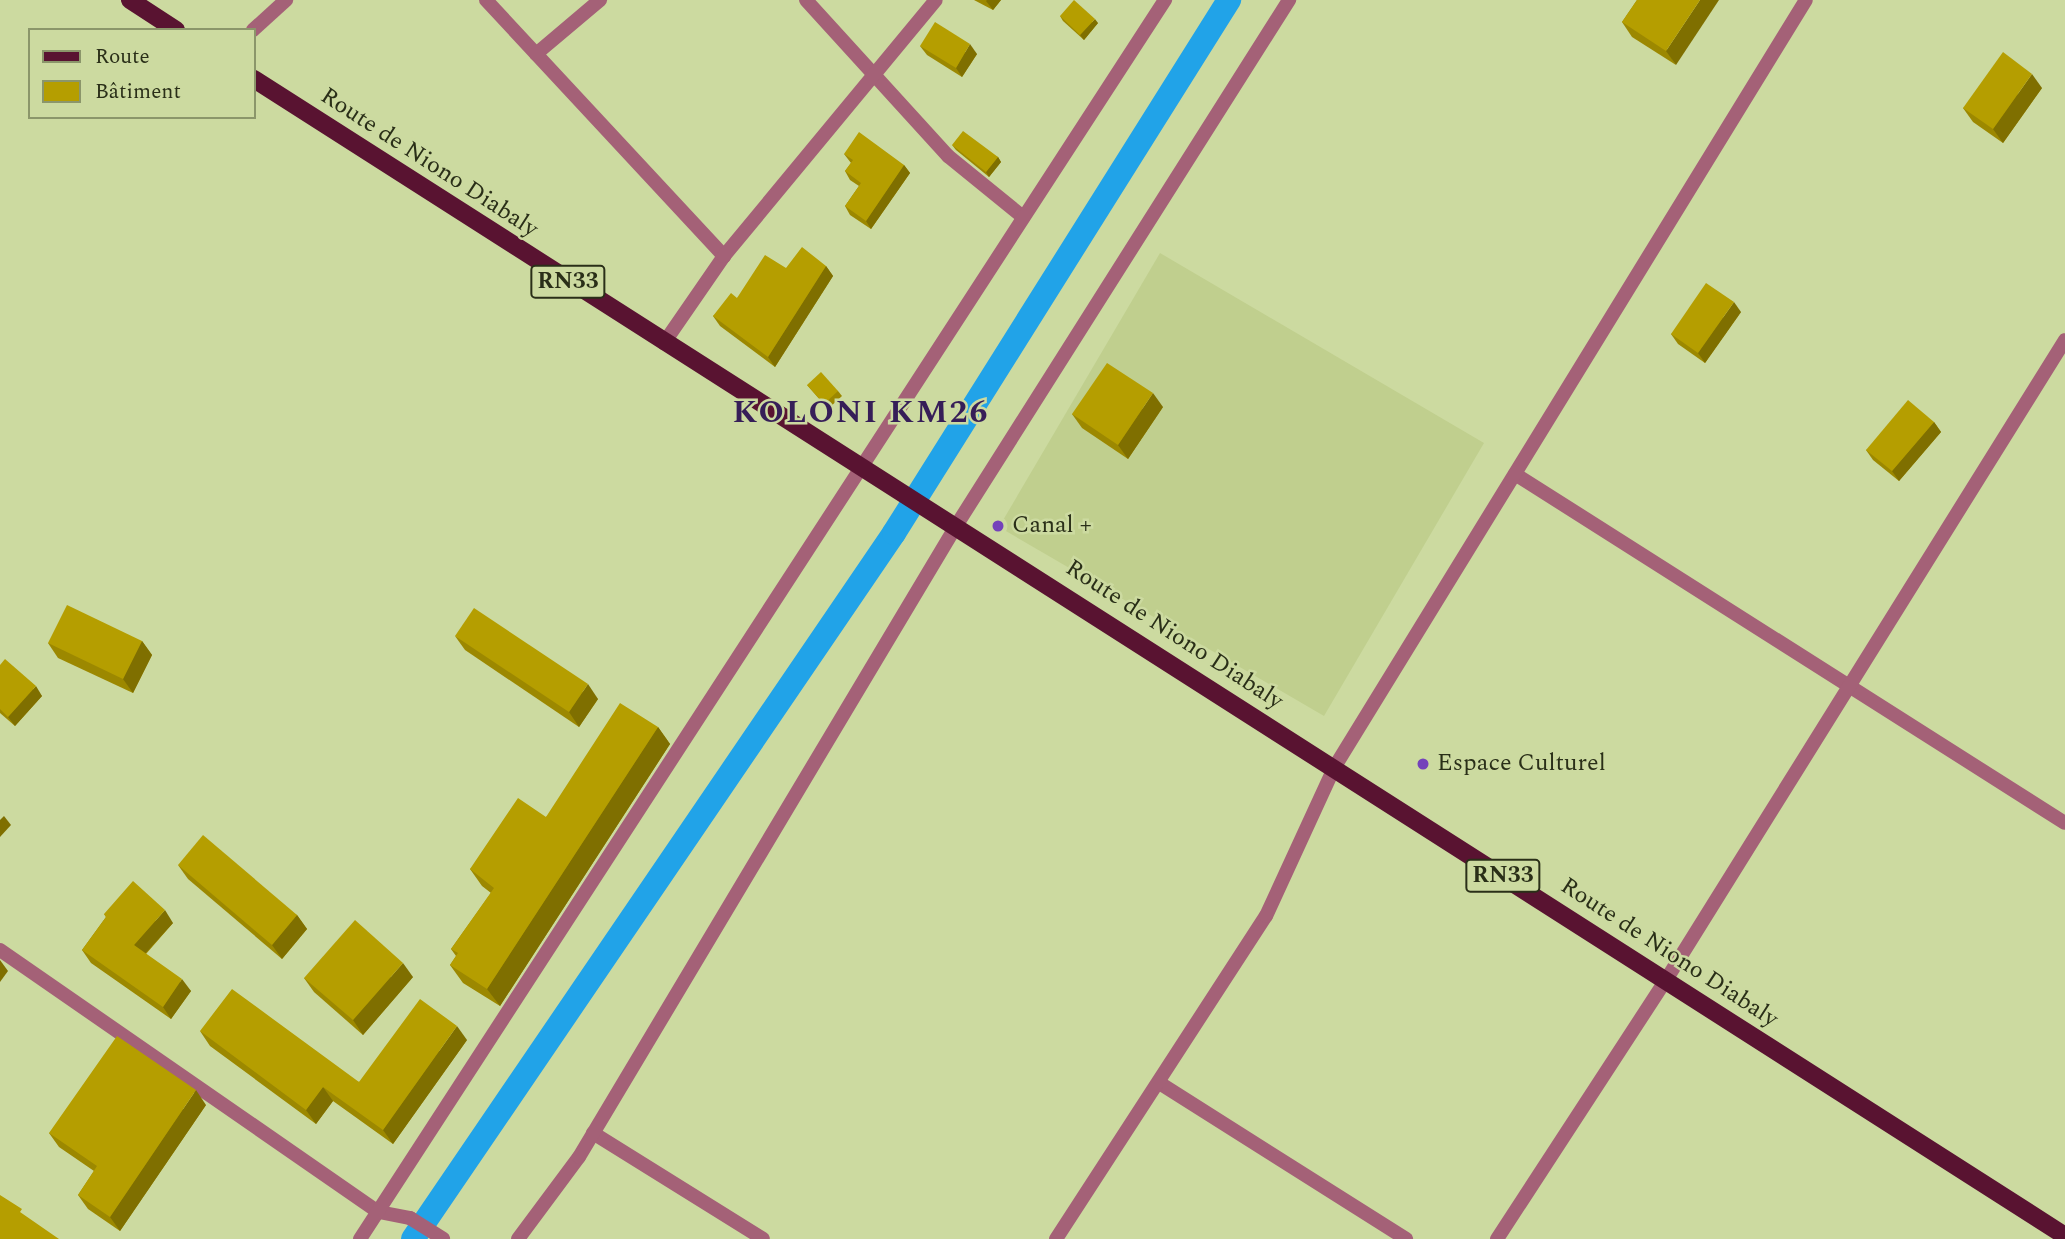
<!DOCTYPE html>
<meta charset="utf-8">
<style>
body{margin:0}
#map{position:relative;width:2065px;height:1239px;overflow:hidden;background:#ccdaa0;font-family:Spectral,serif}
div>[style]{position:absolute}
.built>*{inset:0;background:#c0cf8e}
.canal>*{height:24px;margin:-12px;padding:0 12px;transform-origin:12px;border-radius:12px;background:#21a3e8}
.minor>*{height:14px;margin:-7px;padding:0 7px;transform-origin:7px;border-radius:7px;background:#a46177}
.tertiary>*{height:14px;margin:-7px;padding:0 7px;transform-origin:7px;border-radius:7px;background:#a46177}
.primary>*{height:18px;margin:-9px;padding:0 9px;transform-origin:9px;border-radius:9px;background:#591331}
.wall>*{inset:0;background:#9c8800}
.shaded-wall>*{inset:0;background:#7f6f00}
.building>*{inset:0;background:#b59e00}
.dots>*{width:19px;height:19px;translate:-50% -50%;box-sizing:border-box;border:4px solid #ccdaa0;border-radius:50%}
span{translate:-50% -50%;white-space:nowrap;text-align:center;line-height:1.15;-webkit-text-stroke:5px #ccdaa0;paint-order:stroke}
.shield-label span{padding:2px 5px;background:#ccdaa0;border:2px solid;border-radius:5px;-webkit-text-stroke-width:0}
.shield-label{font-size:23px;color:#2a2f18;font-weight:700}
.street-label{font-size:24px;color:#2a2f18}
.poi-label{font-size:24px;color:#2a2f18}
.left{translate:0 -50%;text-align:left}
.district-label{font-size:32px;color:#361e58;font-weight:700;letter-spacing:2px}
.legend{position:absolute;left:28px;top:28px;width:228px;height:91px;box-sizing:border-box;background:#ccdaa0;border:2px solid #8b966a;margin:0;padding:9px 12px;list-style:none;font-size:21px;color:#2a2f18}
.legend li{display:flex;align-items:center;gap:14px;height:35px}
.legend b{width:35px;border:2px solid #8b966a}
</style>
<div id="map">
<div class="built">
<div style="clip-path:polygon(1160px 253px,1484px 443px,1324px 716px,999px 527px)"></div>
</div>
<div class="canal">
<div style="left:413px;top:1239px;width:854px;rotate:-55.73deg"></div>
<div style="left:894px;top:533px;width:630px;rotate:-57.85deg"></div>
</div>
<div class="minor">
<div style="left:486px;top:0;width:350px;rotate:47.1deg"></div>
<div style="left:724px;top:256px;width:106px;rotate:124.6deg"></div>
<div style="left:806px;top:0;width:211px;rotate:47.7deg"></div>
<div style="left:948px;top:156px;width:97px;rotate:39.1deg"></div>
<div style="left:253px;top:30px;width:45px;rotate:-42.3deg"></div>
<div style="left:536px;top:54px;width:84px;rotate:-40.2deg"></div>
<div style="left:724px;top:256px;width:332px;rotate:-50.4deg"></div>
<div style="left:1515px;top:474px;width:651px;rotate:32.4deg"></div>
<div style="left:0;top:950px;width:461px;rotate:34.7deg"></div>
<div style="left:379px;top:1212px;width:32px;rotate:11deg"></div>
<div style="left:410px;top:1218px;width:39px;rotate:32deg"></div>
<div style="left:1161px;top:1084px;width:290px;rotate:32.3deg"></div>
<div style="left:593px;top:1133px;width:200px;rotate:31.9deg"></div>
<div style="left:360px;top:1239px;width:1478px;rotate:-56.99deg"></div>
<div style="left:518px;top:1239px;width:102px;rotate:-53.4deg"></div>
<div style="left:579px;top:1157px;width:735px;rotate:-59.14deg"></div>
<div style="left:956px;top:526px;width:623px;rotate:-57.66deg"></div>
<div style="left:1056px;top:1239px;width:385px;rotate:-57deg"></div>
<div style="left:1266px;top:916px;width:163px;rotate:-65.3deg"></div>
<div style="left:1497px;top:1239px;width:309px;rotate:-56.9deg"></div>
<div style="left:1666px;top:980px;width:754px;rotate:-58.06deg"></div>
</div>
<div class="tertiary">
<div style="left:1334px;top:768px;width:901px;rotate:-58.43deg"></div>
</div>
<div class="primary">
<div style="left:130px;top:0;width:55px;rotate:33.1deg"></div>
<div style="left:254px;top:79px;width:2149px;rotate:32.57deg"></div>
</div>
<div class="wall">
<div style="clip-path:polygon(974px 0,1001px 0,993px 10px)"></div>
<div style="clip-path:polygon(1637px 0,1676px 65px,1632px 37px,1622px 22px)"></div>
<div style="clip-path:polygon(1060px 16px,1098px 23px,1084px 40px,1063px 21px)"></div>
<div style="clip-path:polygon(920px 46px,977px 54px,962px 77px,927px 55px)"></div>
<div style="clip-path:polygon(2042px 88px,2003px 143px,1973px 122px,1963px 108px)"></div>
<div style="clip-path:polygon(952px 145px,998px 157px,1001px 162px,989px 177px,956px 150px)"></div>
<div style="clip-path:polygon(844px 154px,904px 165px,910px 173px,871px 229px,850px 215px,845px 206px,859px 186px,850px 180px,845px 171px,851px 163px)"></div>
<div style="clip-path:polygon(826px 266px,833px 276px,775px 367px,720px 326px,713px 316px,737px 298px,786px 268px)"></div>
<div style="clip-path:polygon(1741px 312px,1705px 363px,1678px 344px,1671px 334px)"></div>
<div style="clip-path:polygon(807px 385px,838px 391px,842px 396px,828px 409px)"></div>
<div style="clip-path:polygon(1163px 407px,1128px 459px,1082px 428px,1072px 414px)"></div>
<div style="clip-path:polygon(1934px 422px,1941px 432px,1899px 481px,1873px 460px,1866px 450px)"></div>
<div style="clip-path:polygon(455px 636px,598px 699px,579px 727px,465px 650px)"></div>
<div style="clip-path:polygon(142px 641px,152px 655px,133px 693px,58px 658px,48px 643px)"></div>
<div style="clip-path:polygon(0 665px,42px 696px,15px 726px,0 713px)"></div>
<div style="clip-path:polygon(658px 727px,670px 744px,500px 1006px,463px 983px,450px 965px,456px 956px,451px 949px,491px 893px,482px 886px,470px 869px,546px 817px)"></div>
<div style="clip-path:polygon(178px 865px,297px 915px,307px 929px,282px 959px,188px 879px)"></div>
<div style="clip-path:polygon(104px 914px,173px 923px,146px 954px,191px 991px,171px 1019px,91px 963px,82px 950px,106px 917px)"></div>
<div style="clip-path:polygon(413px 977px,363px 1035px,314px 992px,304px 978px)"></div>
<div style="clip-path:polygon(200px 1031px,359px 1082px,467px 1040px,393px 1144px,333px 1101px,316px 1124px,210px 1046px)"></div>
<div style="clip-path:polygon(206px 1105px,120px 1231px,88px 1209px,78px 1195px,94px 1171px,59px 1147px,49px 1133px)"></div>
</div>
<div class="shaded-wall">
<div style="clip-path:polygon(987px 0,1001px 0,993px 10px,986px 1px)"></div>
<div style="clip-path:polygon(1700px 0,1719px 0,1676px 65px,1666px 51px)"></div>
<div style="clip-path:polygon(1095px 19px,1098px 23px,1084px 40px,1080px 35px)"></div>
<div style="clip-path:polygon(970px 44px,977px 54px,962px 77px,956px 68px)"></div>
<div style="clip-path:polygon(2032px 74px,2042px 88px,2003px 143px,1993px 129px)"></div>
<div style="clip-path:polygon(998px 157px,1001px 162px,989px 177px,986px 172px)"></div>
<div style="clip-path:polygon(904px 165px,910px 173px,871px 229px,866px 221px)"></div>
<div style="clip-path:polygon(826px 266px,833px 276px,775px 367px,768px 357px)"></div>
<div style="clip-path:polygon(1734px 302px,1741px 312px,1705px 363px,1698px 353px)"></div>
<div style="clip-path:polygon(1153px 393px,1163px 407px,1128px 459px,1118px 445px)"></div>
<div style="clip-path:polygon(1934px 422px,1941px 432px,1899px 481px,1892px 471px)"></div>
<div style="clip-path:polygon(142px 641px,152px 655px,133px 693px,123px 679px)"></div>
<div style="clip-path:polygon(588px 684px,598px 699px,579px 727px,569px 712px)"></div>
<div style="clip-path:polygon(36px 686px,42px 696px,15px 726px,8px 717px)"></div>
<div style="clip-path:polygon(658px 727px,670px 744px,500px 1006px,487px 989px)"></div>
<div style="clip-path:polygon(4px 816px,11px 825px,0 837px,0 820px)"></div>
<div style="clip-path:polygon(165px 910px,173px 923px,142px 957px,134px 945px)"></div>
<div style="clip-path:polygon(297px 915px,307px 929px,282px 959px,272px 945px)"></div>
<div style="clip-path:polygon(0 960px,8px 971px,0 982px)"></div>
<div style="clip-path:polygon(403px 963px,413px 977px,363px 1035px,353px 1020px)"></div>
<div style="clip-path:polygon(182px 979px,191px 991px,171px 1019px,163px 1007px)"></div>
<div style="clip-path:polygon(457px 1026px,467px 1040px,393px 1144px,383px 1130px)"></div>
<div style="clip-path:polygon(323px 1087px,333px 1101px,316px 1124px,306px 1110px)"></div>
<div style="clip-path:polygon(196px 1090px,206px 1105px,120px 1231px,110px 1217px)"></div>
</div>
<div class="building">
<div style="clip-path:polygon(1074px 0,1095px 19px,1080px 35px,1060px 16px)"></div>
<div style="clip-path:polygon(1637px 0,1700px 0,1666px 51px,1622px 22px)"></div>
<div style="clip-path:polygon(935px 22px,970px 44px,956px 68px,920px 46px)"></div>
<div style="clip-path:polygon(2003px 52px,2032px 74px,1993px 129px,1963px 108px)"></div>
<div style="clip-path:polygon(963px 131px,998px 157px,986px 172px,952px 145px)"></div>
<div style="clip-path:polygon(859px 132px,904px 165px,866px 221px,845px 206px,861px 183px,845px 171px,853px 160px,844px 154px)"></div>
<div style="clip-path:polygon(802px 247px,826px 266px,768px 357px,713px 316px,731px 293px,737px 298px,765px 255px,786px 268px)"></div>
<div style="clip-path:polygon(1706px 283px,1734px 302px,1698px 353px,1671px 334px)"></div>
<div style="clip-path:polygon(1107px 363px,1153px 393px,1118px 445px,1072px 414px)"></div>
<div style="clip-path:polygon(821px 372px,838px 391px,824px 404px,807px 385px)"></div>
<div style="clip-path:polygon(1908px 400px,1934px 422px,1892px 471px,1866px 450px)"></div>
<div style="clip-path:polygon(67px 605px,142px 641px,123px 679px,48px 643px)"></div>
<div style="clip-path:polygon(474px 608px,588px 684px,569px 712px,455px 636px)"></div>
<div style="clip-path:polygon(5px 659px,36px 686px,8px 717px,0 709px,0 665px)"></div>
<div style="clip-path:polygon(620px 703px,658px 727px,487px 989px,450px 965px,458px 953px,451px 949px,494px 888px,470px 869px,518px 798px,546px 817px)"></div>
<div style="clip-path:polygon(203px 835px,297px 915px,272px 945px,178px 865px)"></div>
<div style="clip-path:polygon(133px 881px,165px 910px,134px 945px,182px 979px,163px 1007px,82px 950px,106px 917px,104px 914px)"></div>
<div style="clip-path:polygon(355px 920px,403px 963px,353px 1020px,304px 978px)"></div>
<div style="clip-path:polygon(232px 989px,359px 1082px,420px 999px,457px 1026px,383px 1130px,323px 1087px,306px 1110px,200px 1031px)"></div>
<div style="clip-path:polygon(117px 1036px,196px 1090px,110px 1217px,78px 1195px,97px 1166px,49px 1133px)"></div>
<div style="clip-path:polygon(0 1195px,22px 1209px,20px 1212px,59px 1239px,0 1239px)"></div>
</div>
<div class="dots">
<div style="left:998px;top:526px;background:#7442ba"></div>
<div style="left:1423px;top:764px;background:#7442ba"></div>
</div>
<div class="shield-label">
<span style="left:568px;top:282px">RN33</span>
<span style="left:1503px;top:876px">RN33</span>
</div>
<div class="street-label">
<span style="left:429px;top:163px;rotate:33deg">Route de Niono Diabaly</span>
<span style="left:1174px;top:635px;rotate:33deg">Route de Niono Diabaly</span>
<span style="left:1669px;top:953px;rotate:33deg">Route de Niono Diabaly</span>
</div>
<div class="poi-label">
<span class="left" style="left:1012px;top:526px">Canal +</span>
<span class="left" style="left:1437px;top:764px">Espace Culturel</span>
</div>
<div class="district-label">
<span style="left:861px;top:413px">KOLONI KM26</span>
</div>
<ul class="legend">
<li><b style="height:9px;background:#591331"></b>Route</li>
<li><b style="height:19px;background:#b59e00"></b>Bâtiment</li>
</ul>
</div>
